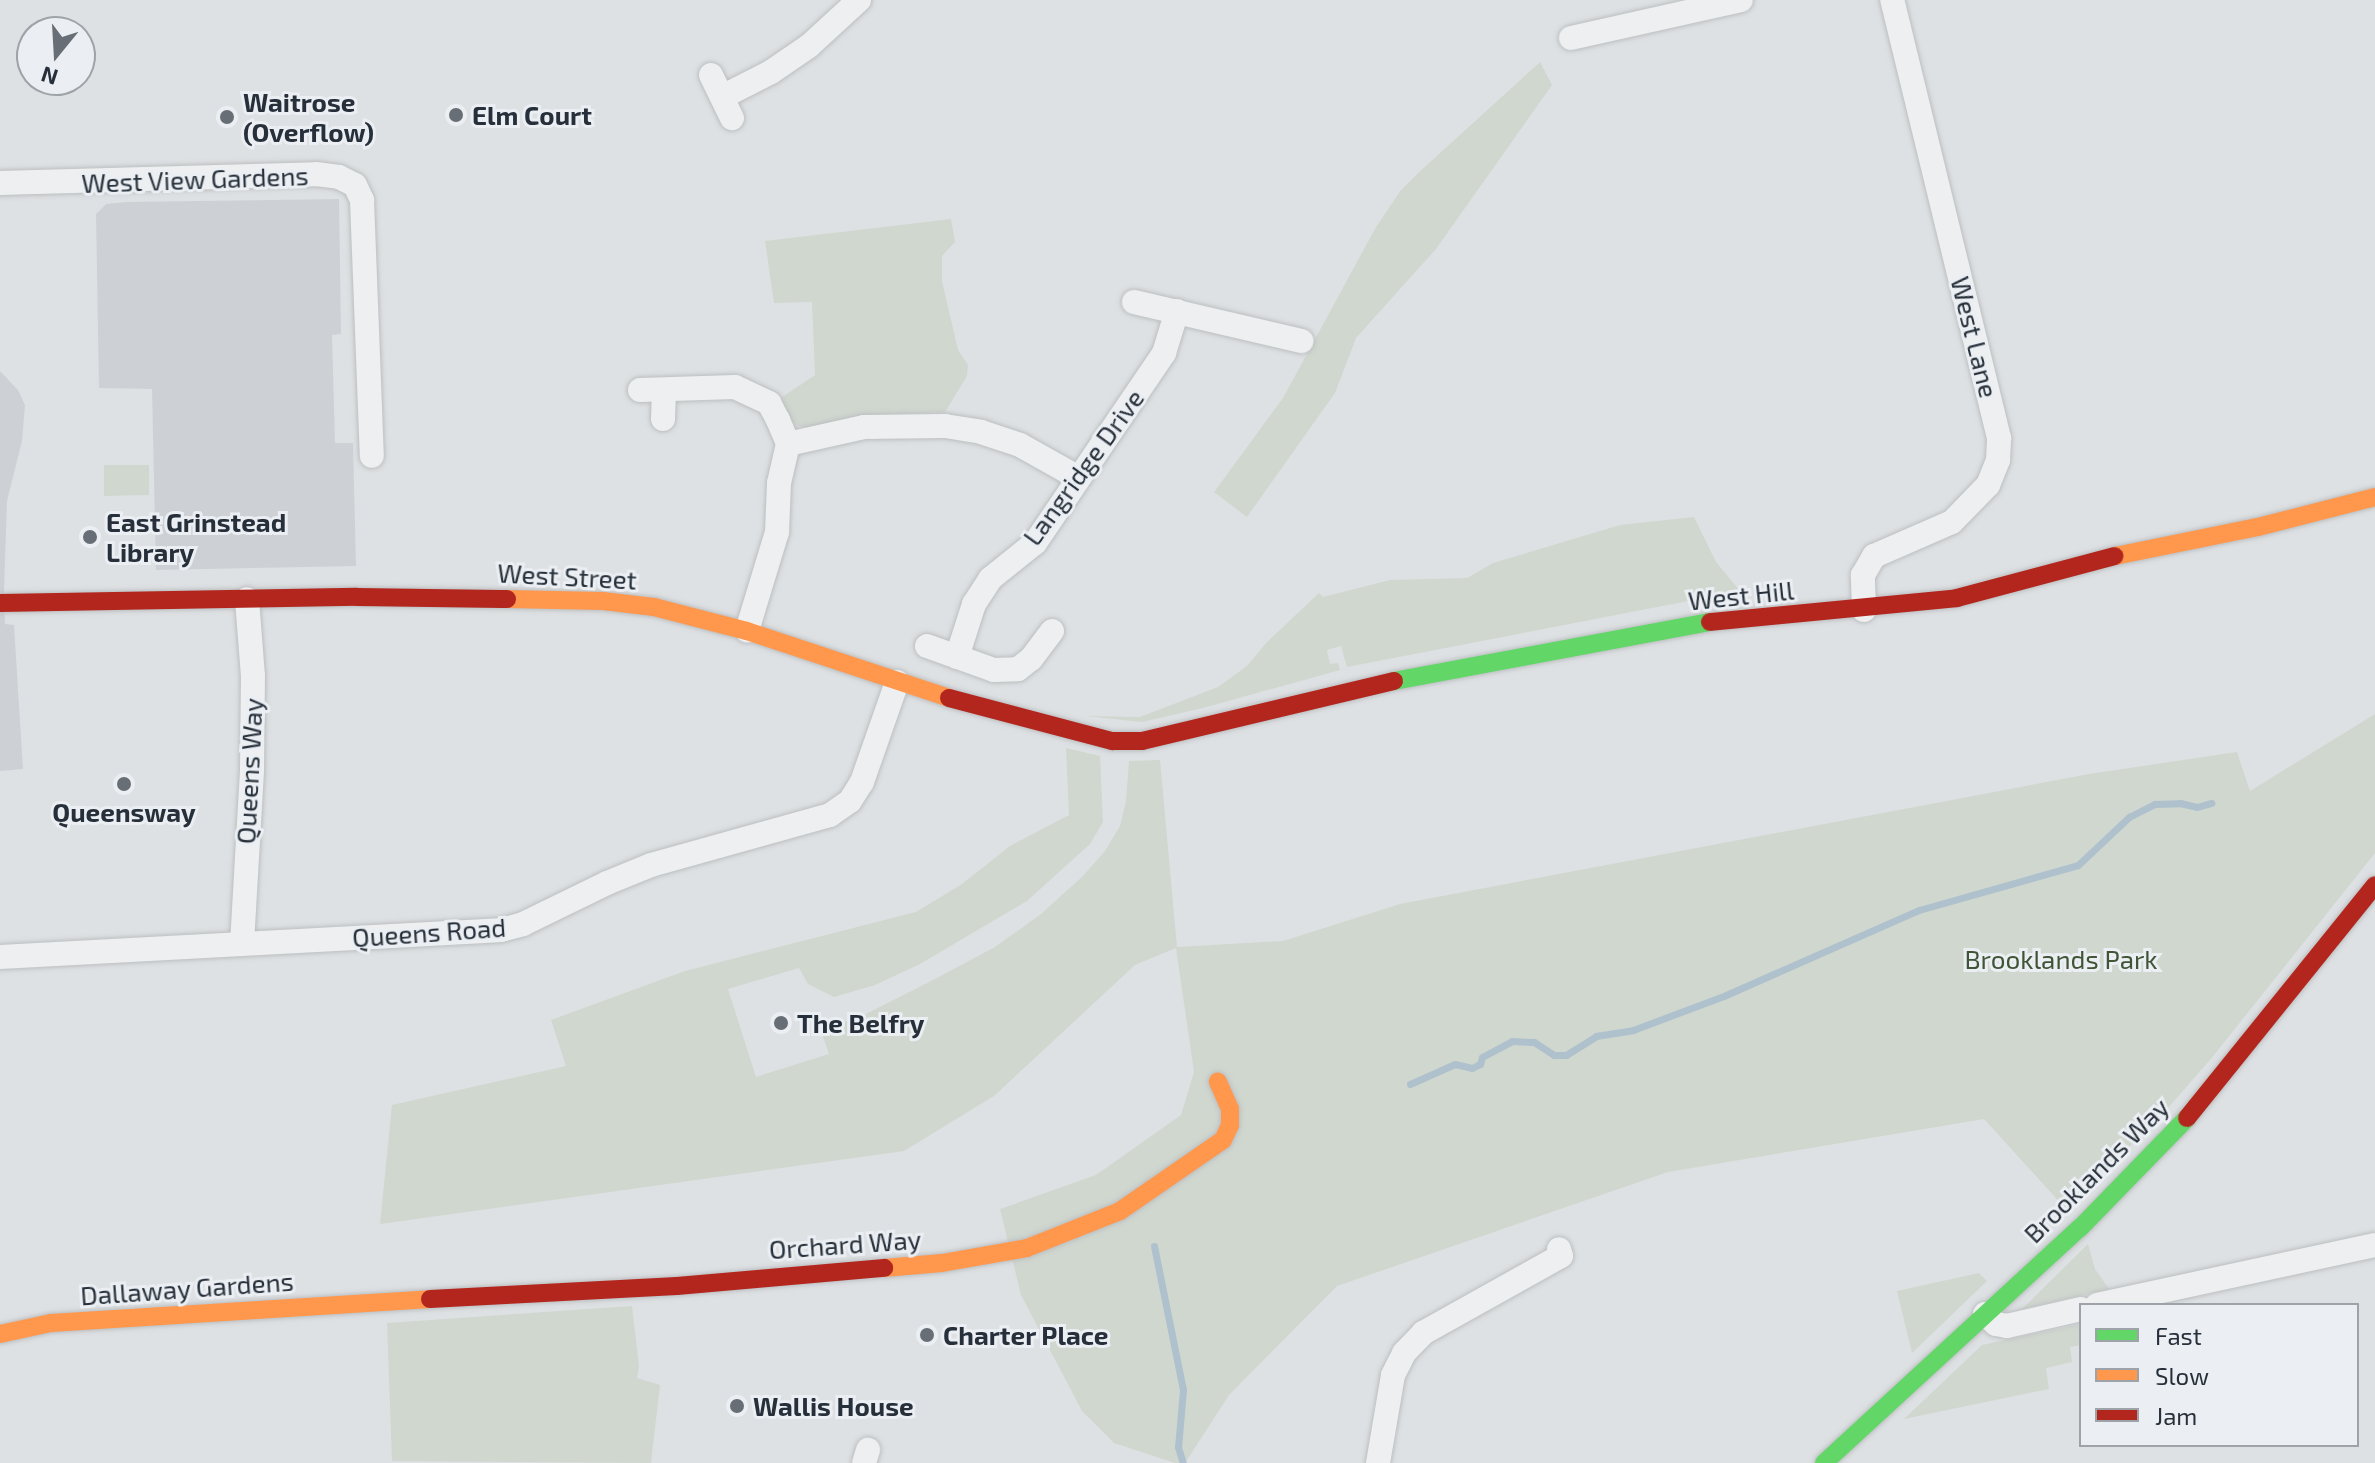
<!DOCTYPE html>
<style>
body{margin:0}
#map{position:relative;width:2375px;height:1463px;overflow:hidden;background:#dee1e3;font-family:"Exo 2",sans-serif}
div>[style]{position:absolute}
.built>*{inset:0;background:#cdd1d6}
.green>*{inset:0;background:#d0d7cf}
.stream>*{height:7px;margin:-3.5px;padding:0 3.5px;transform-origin:3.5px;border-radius:3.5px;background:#aec1cc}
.roads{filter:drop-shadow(0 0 2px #bcbfc1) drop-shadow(0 0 2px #bcbfc1)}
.street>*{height:24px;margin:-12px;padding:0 12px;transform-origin:12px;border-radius:12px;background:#edeff0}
.fast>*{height:18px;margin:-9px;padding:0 9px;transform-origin:9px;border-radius:9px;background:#63d668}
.slow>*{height:18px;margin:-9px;padding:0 9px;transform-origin:9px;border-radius:9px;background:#ff974d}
.jam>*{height:18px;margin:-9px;padding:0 9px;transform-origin:9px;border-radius:9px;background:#b3261e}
.dots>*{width:22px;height:22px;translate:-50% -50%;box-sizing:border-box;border:4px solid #ebeff3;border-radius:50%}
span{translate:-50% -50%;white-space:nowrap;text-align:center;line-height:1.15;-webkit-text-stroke:6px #ebeff3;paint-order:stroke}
.poi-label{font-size:26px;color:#27303a;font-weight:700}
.left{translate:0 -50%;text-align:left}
.street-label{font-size:26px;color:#27303a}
.park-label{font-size:26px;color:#405436}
.legend{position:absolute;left:2079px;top:1303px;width:280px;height:144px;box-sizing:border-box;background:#ebeff3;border:2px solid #9da3a9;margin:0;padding:10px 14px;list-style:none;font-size:24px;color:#27303a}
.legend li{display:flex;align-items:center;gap:16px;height:40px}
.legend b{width:40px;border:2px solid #9da3a9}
.north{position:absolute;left:16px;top:16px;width:80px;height:80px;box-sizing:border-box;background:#ebeff3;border:2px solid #9da3a9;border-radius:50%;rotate:198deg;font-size:22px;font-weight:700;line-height:32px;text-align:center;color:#27303a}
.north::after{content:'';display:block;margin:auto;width:28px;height:36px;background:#676e75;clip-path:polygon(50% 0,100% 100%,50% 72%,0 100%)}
</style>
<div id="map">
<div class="built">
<div style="clip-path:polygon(339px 199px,341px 334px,332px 335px,335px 443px,353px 443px,356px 566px,156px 570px,152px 389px,99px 388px,96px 214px,106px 204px,126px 202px)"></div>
<div style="clip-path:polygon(0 371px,18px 390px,25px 405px,22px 441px,7px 501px,4px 591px,5px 624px,14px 625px,23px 769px,0 771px)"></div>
</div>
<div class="green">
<div style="clip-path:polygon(1540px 62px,1552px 85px,1436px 249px,1356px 338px,1335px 393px,1247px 517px,1214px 492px,1283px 398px,1376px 227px,1401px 190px,1416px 175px)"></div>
<div style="clip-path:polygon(951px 219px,955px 242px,942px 256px,942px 281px,958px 350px,968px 365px,967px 376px,945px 412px,862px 416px,810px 429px,795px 425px,787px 416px,782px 397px,815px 375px,812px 302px,774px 303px,765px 241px)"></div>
<div style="clip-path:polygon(104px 465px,149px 465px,149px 495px,104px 496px)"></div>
<div style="clip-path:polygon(1694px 517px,1716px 562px,1740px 591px,1347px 667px,1341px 646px,1327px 650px,1330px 664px,1338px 663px,1340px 670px,1203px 708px,1142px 722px,1085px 716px,1140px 717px,1218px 687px,1247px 666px,1266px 643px,1319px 593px,1323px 597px,1390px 580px,1467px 578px,1493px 563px,1620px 525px)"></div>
<div style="clip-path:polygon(2375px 714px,2375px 853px,2210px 1060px,2160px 1117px,2066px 1209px,1984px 1119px,1668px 1172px,1337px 1286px,1229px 1395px,1185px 1463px,1175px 1463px,1114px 1443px,1082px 1411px,1021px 1295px,1000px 1209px,1096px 1175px,1181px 1115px,1194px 1072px,1176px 948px,1135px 965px,994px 1096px,904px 1151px,380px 1224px,392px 1105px,566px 1066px,551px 1020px,685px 971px,916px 912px,962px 884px,1010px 846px,1069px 815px,1066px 748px,1100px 756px,1103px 822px,1090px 844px,1027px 901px,920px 964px,875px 985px,834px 997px,808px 984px,799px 968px,728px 989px,756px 1077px,829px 1054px,820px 1028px,858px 1018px,935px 979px,995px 947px,1041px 914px,1083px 876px,1105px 851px,1120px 826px,1126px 801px,1129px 761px,1160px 760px,1177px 947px,1283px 941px,1400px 904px,2089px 774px,2237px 752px,2250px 791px)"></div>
<div style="clip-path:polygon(2088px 1244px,2095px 1269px,2109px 1289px,2022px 1309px)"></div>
<div style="clip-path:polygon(1979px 1273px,1987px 1281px,1912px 1353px,1897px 1291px)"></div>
<div style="clip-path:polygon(632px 1306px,639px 1366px,637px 1378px,660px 1385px,651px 1463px,392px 1461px,387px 1323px)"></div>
<div style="clip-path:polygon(2081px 1324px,2081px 1345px,2070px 1347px,2072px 1362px,2046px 1368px,2049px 1389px,1904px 1419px,1982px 1345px)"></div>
</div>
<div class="stream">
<div style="left:1410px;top:1084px;width:49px;rotate:-24deg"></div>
<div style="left:1455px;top:1064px;width:17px;rotate:13deg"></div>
<div style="left:1472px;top:1068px;width:9px;rotate:-27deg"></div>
<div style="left:1480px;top:1064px;width:7px;rotate:-74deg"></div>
<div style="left:1482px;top:1057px;width:34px;rotate:-28deg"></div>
<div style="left:1512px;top:1041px;width:22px;rotate:3deg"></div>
<div style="left:1534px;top:1042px;width:24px;rotate:33deg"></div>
<div style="left:1554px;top:1055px;width:12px"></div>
<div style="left:1566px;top:1055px;width:36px;rotate:-32deg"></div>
<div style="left:1596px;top:1036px;width:37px;rotate:-9deg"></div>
<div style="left:1633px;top:1030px;width:99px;rotate:-20.6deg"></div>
<div style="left:1726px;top:995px;width:211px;rotate:-23.8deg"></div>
<div style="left:1919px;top:910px;width:165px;rotate:-15.8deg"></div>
<div style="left:2078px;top:865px;width:70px;rotate:-43.3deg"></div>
<div style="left:2129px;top:817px;width:29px;rotate:-27deg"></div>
<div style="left:2155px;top:804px;width:25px;rotate:-2deg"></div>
<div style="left:2180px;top:803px;width:17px;rotate:13deg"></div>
<div style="left:2197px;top:807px;width:15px;rotate:-16deg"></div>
<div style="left:1154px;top:1246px;width:147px;rotate:78.6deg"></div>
<div style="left:1183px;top:1390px;width:57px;rotate:95deg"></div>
<div style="left:1178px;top:1447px;width:17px;rotate:73deg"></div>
</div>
<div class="roads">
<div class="street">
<div style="left:1571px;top:38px;width:174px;rotate:-12.6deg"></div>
<div style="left:711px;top:75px;width:48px;rotate:64deg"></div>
<div style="left:722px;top:97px;width:55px;rotate:-27deg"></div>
<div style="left:771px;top:72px;width:46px;rotate:-34.4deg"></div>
<div style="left:809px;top:46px;width:68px;rotate:-42.6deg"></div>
<div style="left:0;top:183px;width:316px;rotate:-1.6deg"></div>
<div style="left:316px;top:174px;width:23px;rotate:7deg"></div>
<div style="left:339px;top:177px;width:18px;rotate:27deg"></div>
<div style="left:355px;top:185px;width:17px;rotate:65deg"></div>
<div style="left:362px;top:200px;width:256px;rotate:87.8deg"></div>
<div style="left:1134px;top:302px;width:172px;rotate:13.1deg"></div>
<div style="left:640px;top:390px;width:95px;rotate:-1.8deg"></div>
<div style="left:735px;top:387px;width:38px;rotate:25deg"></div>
<div style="left:769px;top:403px;width:19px;rotate:62deg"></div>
<div style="left:778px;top:420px;width:26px;rotate:67deg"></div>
<div style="left:788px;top:444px;width:40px;rotate:103deg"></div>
<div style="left:779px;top:483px;width:49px;rotate:92.3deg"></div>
<div style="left:777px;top:532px;width:103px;rotate:106.9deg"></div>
<div style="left:663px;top:419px;width:29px;rotate:-88deg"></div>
<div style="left:788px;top:444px;width:78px;rotate:-12.6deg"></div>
<div style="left:864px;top:427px;width:81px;rotate:-0.7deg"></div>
<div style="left:945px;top:426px;width:36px;rotate:9deg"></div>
<div style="left:981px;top:432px;width:41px;rotate:18.4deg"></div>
<div style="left:1020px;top:445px;width:65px;rotate:29.3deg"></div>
<div style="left:1864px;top:610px;width:35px;rotate:-92deg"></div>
<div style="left:1863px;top:575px;width:22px;rotate:-60deg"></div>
<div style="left:1874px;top:556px;width:85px;rotate:-23.6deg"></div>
<div style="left:1952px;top:522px;width:52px;rotate:-45.8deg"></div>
<div style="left:1988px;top:485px;width:27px;rotate:-68deg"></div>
<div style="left:1998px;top:460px;width:22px;rotate:-87deg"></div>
<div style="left:1999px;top:438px;width:451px;rotate:-103.7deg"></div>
<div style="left:927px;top:646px;width:71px;rotate:19.7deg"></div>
<div style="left:994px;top:670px;width:24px;rotate:-2deg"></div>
<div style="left:1018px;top:669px;width:16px;rotate:-38deg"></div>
<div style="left:1031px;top:659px;width:35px;rotate:-53deg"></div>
<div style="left:957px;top:657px;width:56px;rotate:-72.2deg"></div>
<div style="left:974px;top:604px;width:30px;rotate:-57deg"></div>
<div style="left:990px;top:579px;width:58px;rotate:-38.7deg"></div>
<div style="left:1035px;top:543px;width:230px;rotate:-55.8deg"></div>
<div style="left:1164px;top:353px;width:44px;rotate:-72.8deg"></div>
<div style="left:242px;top:944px;width:174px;rotate:-86.7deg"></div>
<div style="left:252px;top:770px;width:94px;rotate:-89.4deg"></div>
<div style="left:253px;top:676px;width:77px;rotate:-94.5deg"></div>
<div style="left:0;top:957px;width:502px;rotate:-3.08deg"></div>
<div style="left:501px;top:930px;width:23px;rotate:-15deg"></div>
<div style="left:523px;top:924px;width:93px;rotate:-26deg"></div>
<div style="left:607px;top:883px;width:48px;rotate:-22.2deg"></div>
<div style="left:651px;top:865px;width:186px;rotate:-15.6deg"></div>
<div style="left:830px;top:815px;width:24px;rotate:-35deg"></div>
<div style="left:850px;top:801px;width:22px;rotate:-58deg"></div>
<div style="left:862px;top:782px;width:106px;rotate:-70.7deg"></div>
<div style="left:2097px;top:1305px;width:284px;rotate:-12.2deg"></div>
<div style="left:1985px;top:1314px;width:15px;rotate:42deg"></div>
<div style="left:1996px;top:1324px;width:11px;rotate:10deg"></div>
<div style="left:2007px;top:1326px;width:76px;rotate:-12.9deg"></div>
<div style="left:864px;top:1463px;width:14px;rotate:-73deg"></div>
<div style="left:1378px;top:1463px;width:89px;rotate:-80.3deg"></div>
<div style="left:1393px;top:1375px;width:25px;rotate:-63deg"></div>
<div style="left:1404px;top:1353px;width:28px;rotate:-46deg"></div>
<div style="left:1423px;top:1333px;width:158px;rotate:-29.2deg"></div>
<div style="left:1561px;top:1256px;width:7px;rotate:-106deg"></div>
</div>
<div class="fast">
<div style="left:1394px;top:681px;width:321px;rotate:-10.6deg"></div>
<div style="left:1824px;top:1463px;width:348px;rotate:-42.6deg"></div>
<div style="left:2080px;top:1228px;width:153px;rotate:-45.8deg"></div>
</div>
<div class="slow">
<div style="left:2115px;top:556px;width:146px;rotate:-11.5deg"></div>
<div style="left:2258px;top:527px;width:121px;rotate:-14.4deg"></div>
<div style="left:507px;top:599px;width:96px;rotate:1.2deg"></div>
<div style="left:603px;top:601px;width:51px;rotate:6.7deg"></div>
<div style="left:654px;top:607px;width:96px;rotate:14.5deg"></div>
<div style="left:747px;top:631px;width:213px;rotate:18.3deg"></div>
<div style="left:884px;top:1268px;width:58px;rotate:-4.9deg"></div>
<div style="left:942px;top:1263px;width:86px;rotate:-10deg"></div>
<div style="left:1027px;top:1248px;width:100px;rotate:-21.7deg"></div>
<div style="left:1120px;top:1211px;width:125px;rotate:-34.6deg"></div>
<div style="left:1223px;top:1140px;width:17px;rotate:-65deg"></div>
<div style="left:1230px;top:1125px;width:16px;rotate:-90deg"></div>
<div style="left:1230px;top:1109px;width:30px;rotate:-114deg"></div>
<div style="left:0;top:1334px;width:52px;rotate:-12.2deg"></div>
<div style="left:51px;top:1323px;width:380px;rotate:-3.6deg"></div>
</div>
<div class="jam">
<div style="left:0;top:603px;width:357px;rotate:-1deg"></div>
<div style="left:357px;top:597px;width:150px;rotate:0.8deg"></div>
<div style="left:1710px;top:622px;width:248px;rotate:-5.5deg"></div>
<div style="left:1957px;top:598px;width:163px;rotate:-14.9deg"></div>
<div style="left:949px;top:698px;width:169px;rotate:14.8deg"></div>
<div style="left:1112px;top:741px;width:30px"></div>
<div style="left:1142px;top:741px;width:259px;rotate:-13.4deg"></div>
<div style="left:2187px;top:1118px;width:299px;rotate:-51.1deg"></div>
<div style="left:430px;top:1299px;width:247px;rotate:-3deg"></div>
<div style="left:677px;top:1286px;width:208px;rotate:-5deg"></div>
</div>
</div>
<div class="dots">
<div style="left:456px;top:115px;background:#676e75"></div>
<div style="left:227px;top:117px;background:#676e75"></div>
<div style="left:90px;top:537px;background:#676e75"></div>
<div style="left:124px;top:784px;background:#676e75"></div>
<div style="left:781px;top:1023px;background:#676e75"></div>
<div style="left:927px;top:1335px;background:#676e75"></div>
<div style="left:737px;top:1406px;background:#676e75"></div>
</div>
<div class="poi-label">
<span class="left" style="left:243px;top:117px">Waitrose<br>(Overflow)</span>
<span class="left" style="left:472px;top:115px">Elm Court</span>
<span class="left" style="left:106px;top:537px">East Grinstead<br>Library</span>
<span style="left:124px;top:812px">Queensway</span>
<span class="left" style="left:797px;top:1023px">The Belfry</span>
<span class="left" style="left:943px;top:1335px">Charter Place</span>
<span class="left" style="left:753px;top:1406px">Wallis House</span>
</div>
<div class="street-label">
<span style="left:195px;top:179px;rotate:-2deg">West View Gardens</span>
<span style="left:1975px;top:337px;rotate:76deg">West Lane</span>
<span style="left:1083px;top:467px;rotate:-54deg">Langridge Drive</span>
<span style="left:567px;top:576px;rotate:3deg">West Street</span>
<span style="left:1741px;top:595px;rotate:-6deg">West Hill</span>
<span style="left:249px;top:771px;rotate:-87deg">Queens Way</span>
<span style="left:429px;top:932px;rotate:-4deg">Queens Road</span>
<span style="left:2096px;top:1170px;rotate:-45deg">Brooklands Way</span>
<span style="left:845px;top:1244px;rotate:-4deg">Orchard Way</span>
<span style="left:187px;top:1288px;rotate:-4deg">Dallaway Gardens</span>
</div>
<div class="park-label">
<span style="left:2061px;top:959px">Brooklands Park</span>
</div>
<ul class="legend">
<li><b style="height:10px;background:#63d668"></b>Fast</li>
<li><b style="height:10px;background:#ff974d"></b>Slow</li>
<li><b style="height:10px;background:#b3261e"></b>Jam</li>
</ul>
<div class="north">N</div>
</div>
